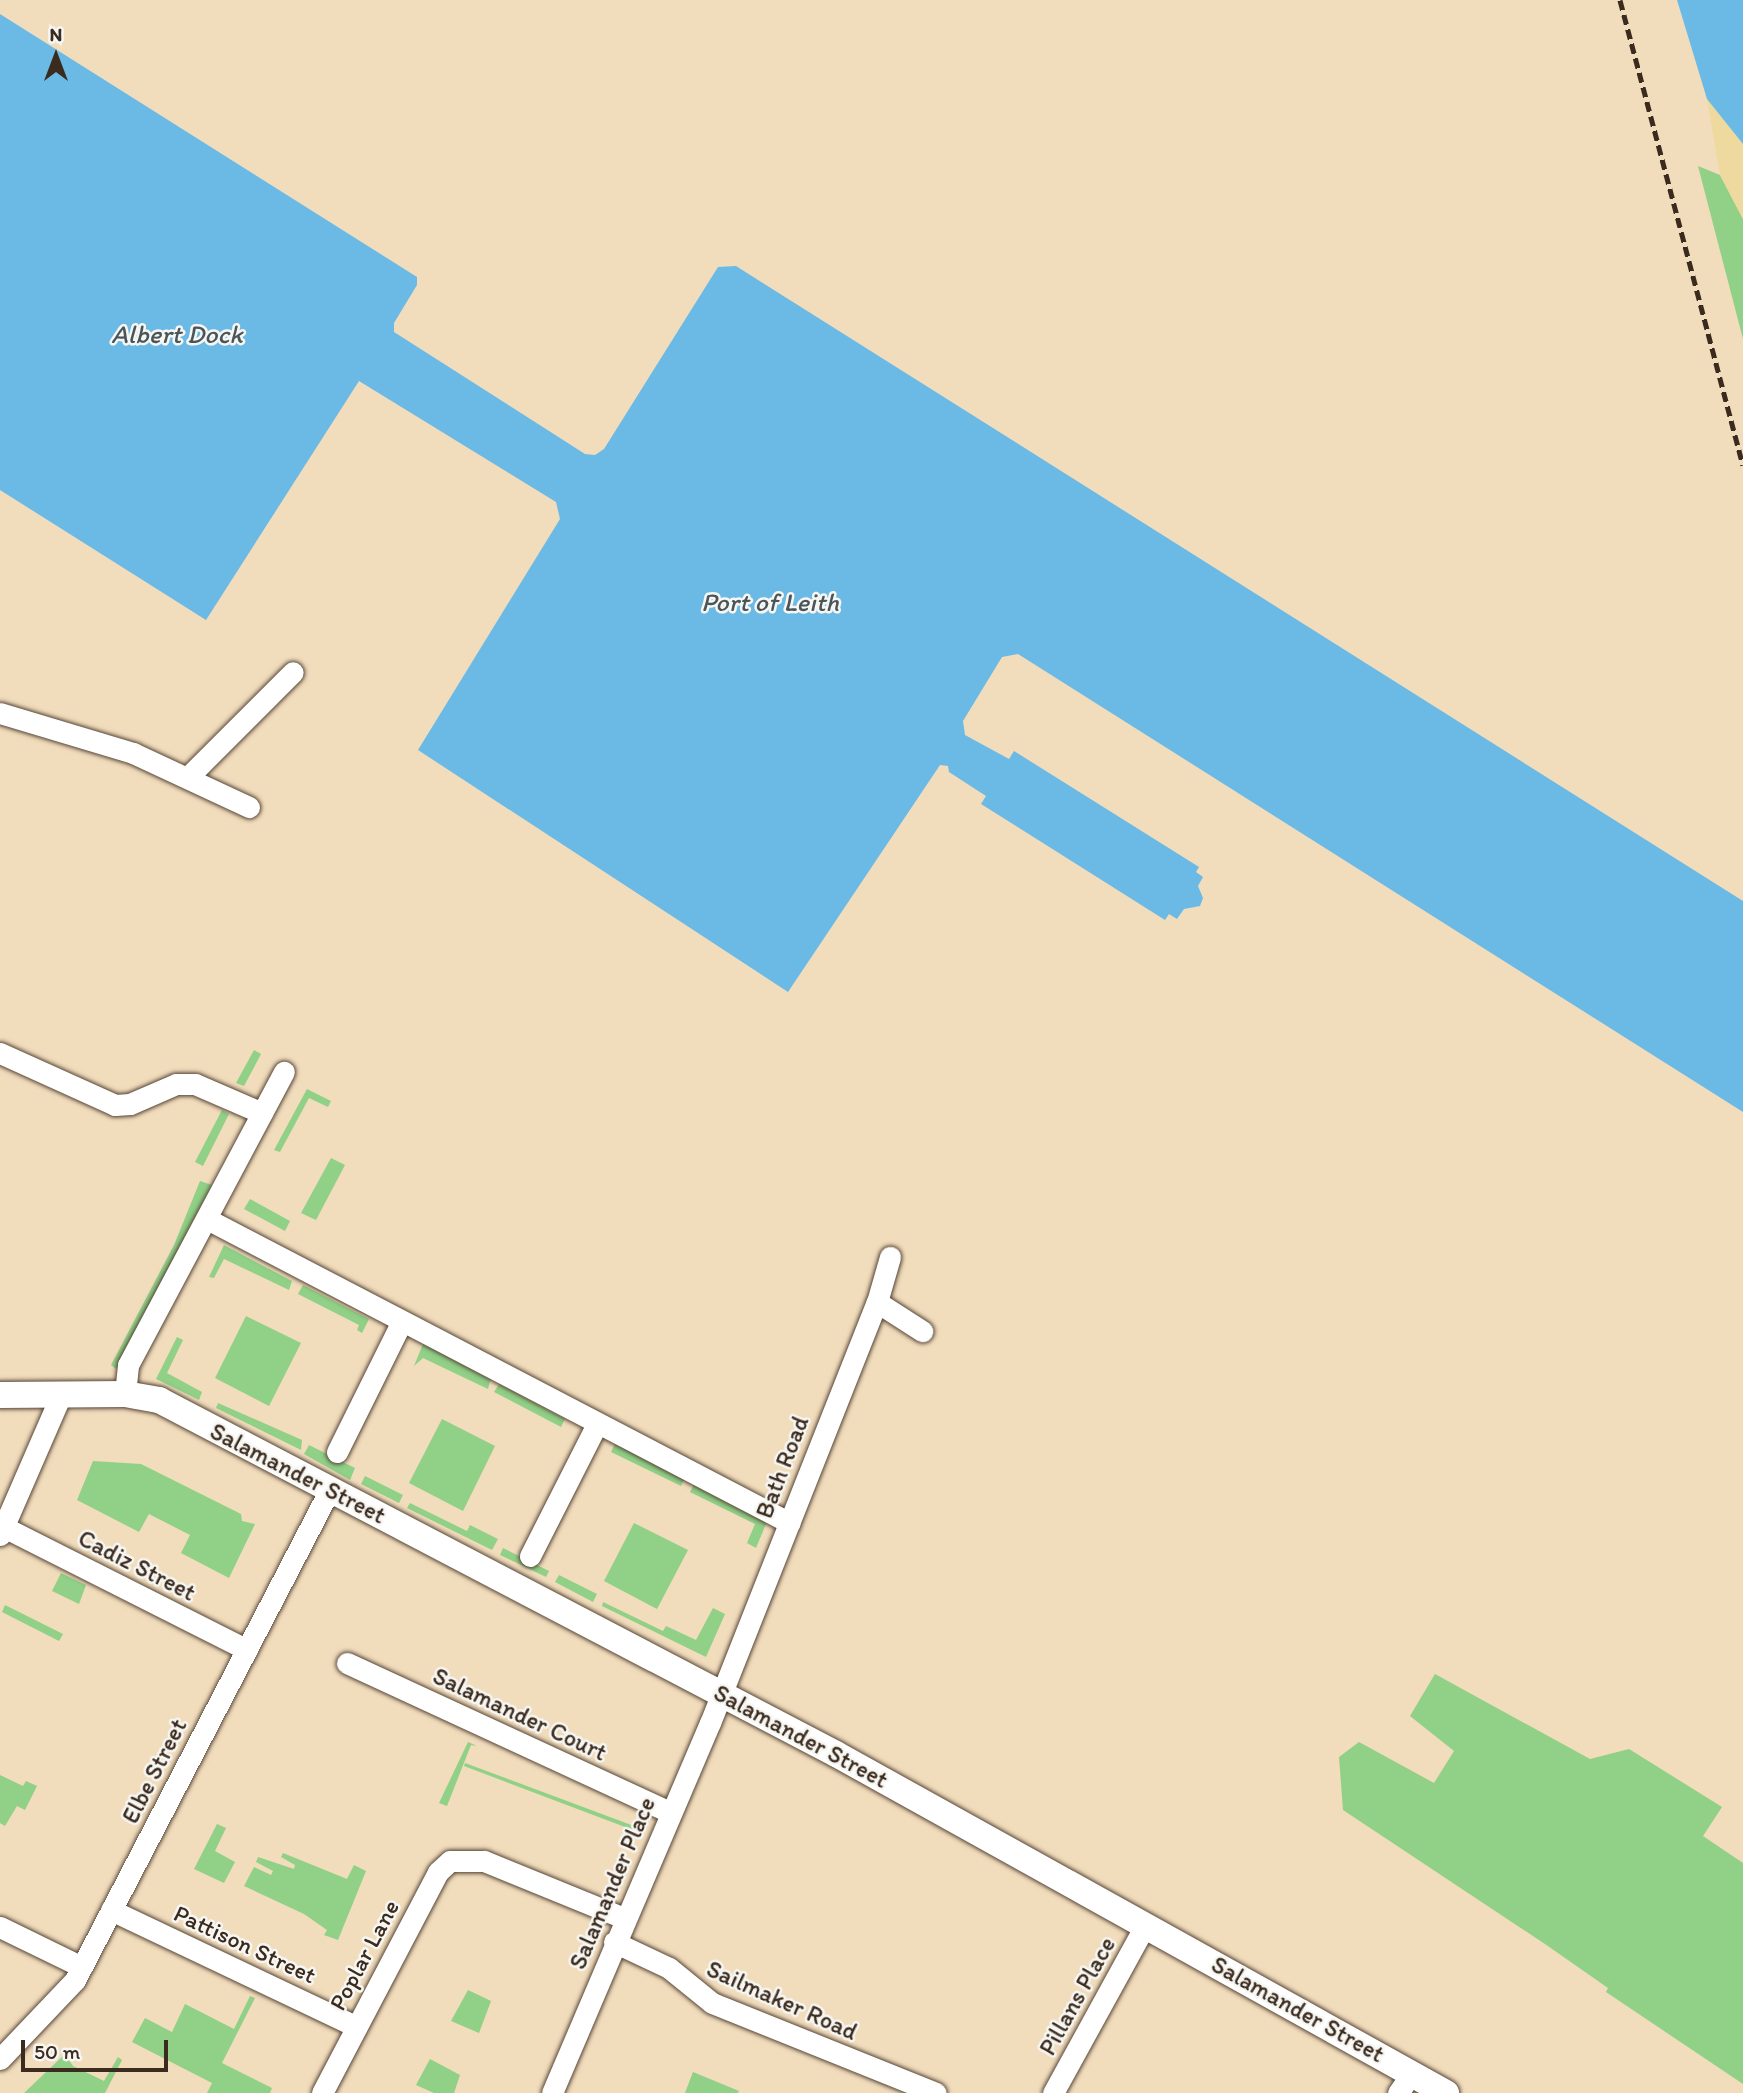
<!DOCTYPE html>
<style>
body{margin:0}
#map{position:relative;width:1743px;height:2093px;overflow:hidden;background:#f1dcbc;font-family:Itim,sans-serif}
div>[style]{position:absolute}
.green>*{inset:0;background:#90d087}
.sand>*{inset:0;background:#eeda9e}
.water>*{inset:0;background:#6bbae6}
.roads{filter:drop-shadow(0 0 2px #564536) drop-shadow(0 0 2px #564536)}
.minor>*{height:21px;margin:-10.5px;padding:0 10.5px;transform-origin:10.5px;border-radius:10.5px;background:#fff}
.major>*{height:26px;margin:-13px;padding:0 13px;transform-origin:13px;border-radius:13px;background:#fff}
.rail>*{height:5px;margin-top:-2.5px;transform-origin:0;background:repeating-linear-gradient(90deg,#3b2a1e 0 10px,transparent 0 15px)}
span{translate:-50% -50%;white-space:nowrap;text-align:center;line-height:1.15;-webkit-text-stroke:5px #f6f6f2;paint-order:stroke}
.street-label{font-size:24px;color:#3b2a1e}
.water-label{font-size:26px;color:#49555a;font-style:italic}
.north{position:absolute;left:21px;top:21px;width:70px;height:70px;-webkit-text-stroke:5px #f6f6f2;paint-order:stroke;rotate:0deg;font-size:19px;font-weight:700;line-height:28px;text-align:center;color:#3b2a1e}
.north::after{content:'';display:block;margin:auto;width:24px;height:32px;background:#3b2a1e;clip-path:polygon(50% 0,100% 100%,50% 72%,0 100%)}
.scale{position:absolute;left:21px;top:2040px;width:147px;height:32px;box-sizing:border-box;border:4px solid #3b2a1e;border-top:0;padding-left:9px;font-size:21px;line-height:24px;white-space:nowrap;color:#3b2a1e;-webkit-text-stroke:5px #f6f6f2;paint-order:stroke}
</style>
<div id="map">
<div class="green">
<div style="clip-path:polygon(1698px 166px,1720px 175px,1743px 219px,1743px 339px)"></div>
<div style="clip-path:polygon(254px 1050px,261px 1054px,244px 1086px,236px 1083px)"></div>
<div style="clip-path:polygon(307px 1089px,331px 1101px,328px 1107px,309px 1098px,280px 1152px,274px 1150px)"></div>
<div style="clip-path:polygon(222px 1110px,229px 1114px,203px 1166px,195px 1162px)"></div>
<div style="clip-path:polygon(331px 1158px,345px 1165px,316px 1220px,301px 1213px)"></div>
<div style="clip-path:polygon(200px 1181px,212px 1185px,116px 1369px,111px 1365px,174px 1245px)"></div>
<div style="clip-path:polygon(250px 1199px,290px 1221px,285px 1231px,244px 1209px)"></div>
<div style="clip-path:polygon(224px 1245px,292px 1281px,289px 1290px,224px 1259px,214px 1278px,209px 1277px)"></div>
<div style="clip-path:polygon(303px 1285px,369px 1319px,362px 1333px,357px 1330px,359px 1325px,298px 1294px)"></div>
<div style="clip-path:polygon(246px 1316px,301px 1343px,269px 1406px,215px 1378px)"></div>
<div style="clip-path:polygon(177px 1337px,183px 1340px,167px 1373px,202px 1392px,199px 1400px,156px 1379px)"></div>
<div style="clip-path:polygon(423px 1344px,491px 1378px,488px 1389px,423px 1358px,414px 1366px)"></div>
<div style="clip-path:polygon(499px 1384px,565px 1419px,561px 1427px,494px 1392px)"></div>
<div style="clip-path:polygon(218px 1403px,302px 1440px,301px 1450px,216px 1408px)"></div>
<div style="clip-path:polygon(442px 1419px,495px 1446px,463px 1511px,409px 1483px)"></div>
<div style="clip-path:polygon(617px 1440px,686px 1476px,681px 1486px,611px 1452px)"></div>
<div style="clip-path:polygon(309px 1445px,355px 1468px,350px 1480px,304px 1454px)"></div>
<div style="clip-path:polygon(93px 1461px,141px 1464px,241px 1514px,242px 1521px,255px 1524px,229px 1578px,181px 1553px,190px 1535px,149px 1514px,139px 1532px,77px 1500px)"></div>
<div style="clip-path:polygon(365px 1476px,403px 1495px,399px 1503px,361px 1484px)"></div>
<div style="clip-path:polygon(696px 1480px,768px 1519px,756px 1548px,747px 1543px,755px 1524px,690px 1492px)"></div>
<div style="clip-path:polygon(410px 1503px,467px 1531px,470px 1525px,498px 1539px,492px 1550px,407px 1508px)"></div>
<div style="clip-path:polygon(634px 1523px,688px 1550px,657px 1609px,604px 1581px)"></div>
<div style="clip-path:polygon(503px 1548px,549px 1571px,546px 1577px,500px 1555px)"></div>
<div style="clip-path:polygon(61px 1573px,86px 1585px,79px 1604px,52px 1591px)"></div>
<div style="clip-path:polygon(559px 1575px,597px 1594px,593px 1602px,555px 1582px)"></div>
<div style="clip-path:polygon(603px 1602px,663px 1631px,666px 1626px,696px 1640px,713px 1608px,725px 1614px,706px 1657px,602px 1606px)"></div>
<div style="clip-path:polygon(5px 1605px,63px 1634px,59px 1641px,2px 1612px)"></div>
<div style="clip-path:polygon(1435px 1674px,1590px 1759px,1629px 1749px,1722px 1807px,1703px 1836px,1743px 1863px,1743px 2084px,1606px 1992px,1608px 1988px,1545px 1944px,1343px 1810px,1339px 1757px,1359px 1742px,1434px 1783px,1454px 1751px,1410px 1716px)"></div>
<div style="clip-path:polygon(468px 1742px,477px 1746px,471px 1745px,447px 1806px,439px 1803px)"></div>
<div style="clip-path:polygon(465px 1763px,634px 1826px,633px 1830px,464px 1766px)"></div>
<div style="clip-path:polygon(0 1775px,23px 1786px,26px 1781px,37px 1786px,25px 1810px,17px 1806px,5px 1826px,0 1823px)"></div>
<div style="clip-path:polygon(217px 1824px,226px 1828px,215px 1851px,235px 1862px,224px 1883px,194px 1869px)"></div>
<div style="clip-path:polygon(283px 1853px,347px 1879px,354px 1865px,366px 1871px,338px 1940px,324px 1935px,327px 1930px,304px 1914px,244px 1886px,254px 1867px,271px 1875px,273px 1871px,256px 1862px,258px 1857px,294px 1869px,295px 1865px,281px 1857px)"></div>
<div style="clip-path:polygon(468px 1990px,491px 2001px,479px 2033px,451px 2021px)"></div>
<div style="clip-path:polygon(250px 1996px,255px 1998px,222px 2063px,272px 2088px,270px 2093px,207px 2093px,212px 2083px,132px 2042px,145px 2018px,172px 2032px,185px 2004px,234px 2029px)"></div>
<div style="clip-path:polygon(65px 2054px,73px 2066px,104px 2081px,118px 2057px,122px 2060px,105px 2093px,24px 2093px)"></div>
<div style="clip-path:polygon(430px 2059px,460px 2075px,454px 2093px,434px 2093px,416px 2085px)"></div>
<div style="clip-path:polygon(693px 2072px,739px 2091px,738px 2093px,685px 2093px)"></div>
</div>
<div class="sand">
<div style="clip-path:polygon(1743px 0,1743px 219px,1720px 175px,1707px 99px)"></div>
</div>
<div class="water">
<div style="clip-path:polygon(1677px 0,1743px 0,1743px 144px,1707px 99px)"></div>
<div style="clip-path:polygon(0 14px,417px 277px,417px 285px,394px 323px,394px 332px,585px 454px,595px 455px,604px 449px,718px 267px,736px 266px,1743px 901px,1743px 1112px,1018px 654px,1002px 657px,963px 721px,965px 735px,1009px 759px,1014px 751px,1199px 867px,1196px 872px,1203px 877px,1198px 886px,1203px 898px,1200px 906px,1184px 909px,1177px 919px,1169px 914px,1165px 920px,981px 804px,986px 796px,949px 772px,948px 766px,940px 765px,788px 992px,418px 750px,560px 519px,556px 502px,359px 381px,206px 620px,0 490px)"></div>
</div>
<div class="roads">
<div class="minor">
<div style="left:0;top:713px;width:139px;rotate:16.7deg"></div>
<div style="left:133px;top:753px;width:128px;rotate:25deg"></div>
<div style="left:188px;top:777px;width:148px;rotate:-45deg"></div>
<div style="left:0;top:1053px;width:126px;rotate:24.3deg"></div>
<div style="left:115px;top:1105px;width:15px;rotate:-4deg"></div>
<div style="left:130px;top:1104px;width:50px;rotate:-23.5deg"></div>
<div style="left:176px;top:1084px;width:19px"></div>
<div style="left:195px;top:1084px;width:73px;rotate:23.4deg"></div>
<div style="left:207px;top:1219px;width:657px;rotate:27.54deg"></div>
<div style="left:877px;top:1302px;width:54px;rotate:32.8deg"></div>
<div style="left:125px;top:1394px;width:29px;rotate:-84deg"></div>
<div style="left:128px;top:1365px;width:332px;rotate:-62deg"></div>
<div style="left:337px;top:1452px;width:146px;rotate:-63.6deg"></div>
<div style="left:4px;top:1527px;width:272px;rotate:26.8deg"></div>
<div style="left:0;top:1535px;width:153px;rotate:-66.5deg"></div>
<div style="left:530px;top:1556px;width:148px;rotate:-63.1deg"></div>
<div style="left:347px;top:1663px;width:357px;rotate:24.8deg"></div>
<div style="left:111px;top:1910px;width:272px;rotate:25.4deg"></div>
<div style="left:0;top:1927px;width:91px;rotate:26deg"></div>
<div style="left:614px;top:1942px;width:61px;rotate:25.3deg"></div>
<div style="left:669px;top:1968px;width:55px;rotate:39.1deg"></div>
<div style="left:712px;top:2003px;width:241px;rotate:21.9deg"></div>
<div style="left:0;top:2059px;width:109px;rotate:-46.5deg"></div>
<div style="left:75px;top:1980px;width:553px;rotate:-62.55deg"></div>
<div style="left:322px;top:2093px;width:250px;rotate:-62.3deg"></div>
<div style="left:438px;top:1872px;width:16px;rotate:-43deg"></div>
<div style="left:450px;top:1861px;width:34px"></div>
<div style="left:484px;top:1861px;width:151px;rotate:22.2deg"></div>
<div style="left:552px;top:2093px;width:402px;rotate:-66.9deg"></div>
<div style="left:710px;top:1723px;width:453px;rotate:-68.4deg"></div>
<div style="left:877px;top:1302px;width:47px;rotate:-73.9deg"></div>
<div style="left:1053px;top:2093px;width:193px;rotate:-61.2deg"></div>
<div style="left:1398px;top:2093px;width:24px;rotate:-55deg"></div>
</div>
<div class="major">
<div style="left:0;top:1395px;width:125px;rotate:-0.5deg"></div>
<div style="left:125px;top:1394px;width:35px;rotate:10deg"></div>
<div style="left:159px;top:1400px;width:764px;rotate:27.6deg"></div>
<div style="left:836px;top:1754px;width:698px;rotate:29.06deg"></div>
</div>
</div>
<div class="rail">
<div style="left:1620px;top:0;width:481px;rotate:75.2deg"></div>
</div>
<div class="street-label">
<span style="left:782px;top:1467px;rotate:-69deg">Bath Road</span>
<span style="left:298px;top:1473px;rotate:27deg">Salamander Street</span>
<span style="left:137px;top:1565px;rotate:27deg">Cadiz Street</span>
<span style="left:520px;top:1714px;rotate:25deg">Salamander Court</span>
<span style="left:801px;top:1736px;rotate:28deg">Salamander Street</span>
<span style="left:154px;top:1771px;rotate:-63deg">Elbe Street</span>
<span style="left:612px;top:1883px;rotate:-67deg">Salamander Place</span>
<span style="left:245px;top:1944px;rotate:25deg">Pattison Street</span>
<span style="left:364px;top:1955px;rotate:-62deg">Poplar Lane</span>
<span style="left:1077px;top:1996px;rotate:-61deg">Pillans Place</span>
<span style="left:782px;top:2000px;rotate:24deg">Sailmaker Road</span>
<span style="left:1298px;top:2009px;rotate:29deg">Salamander Street</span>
</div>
<div class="water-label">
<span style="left:177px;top:335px">Albert Dock</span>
<span style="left:770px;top:603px">Port of Leith</span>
</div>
<div class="north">N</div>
<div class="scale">50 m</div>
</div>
